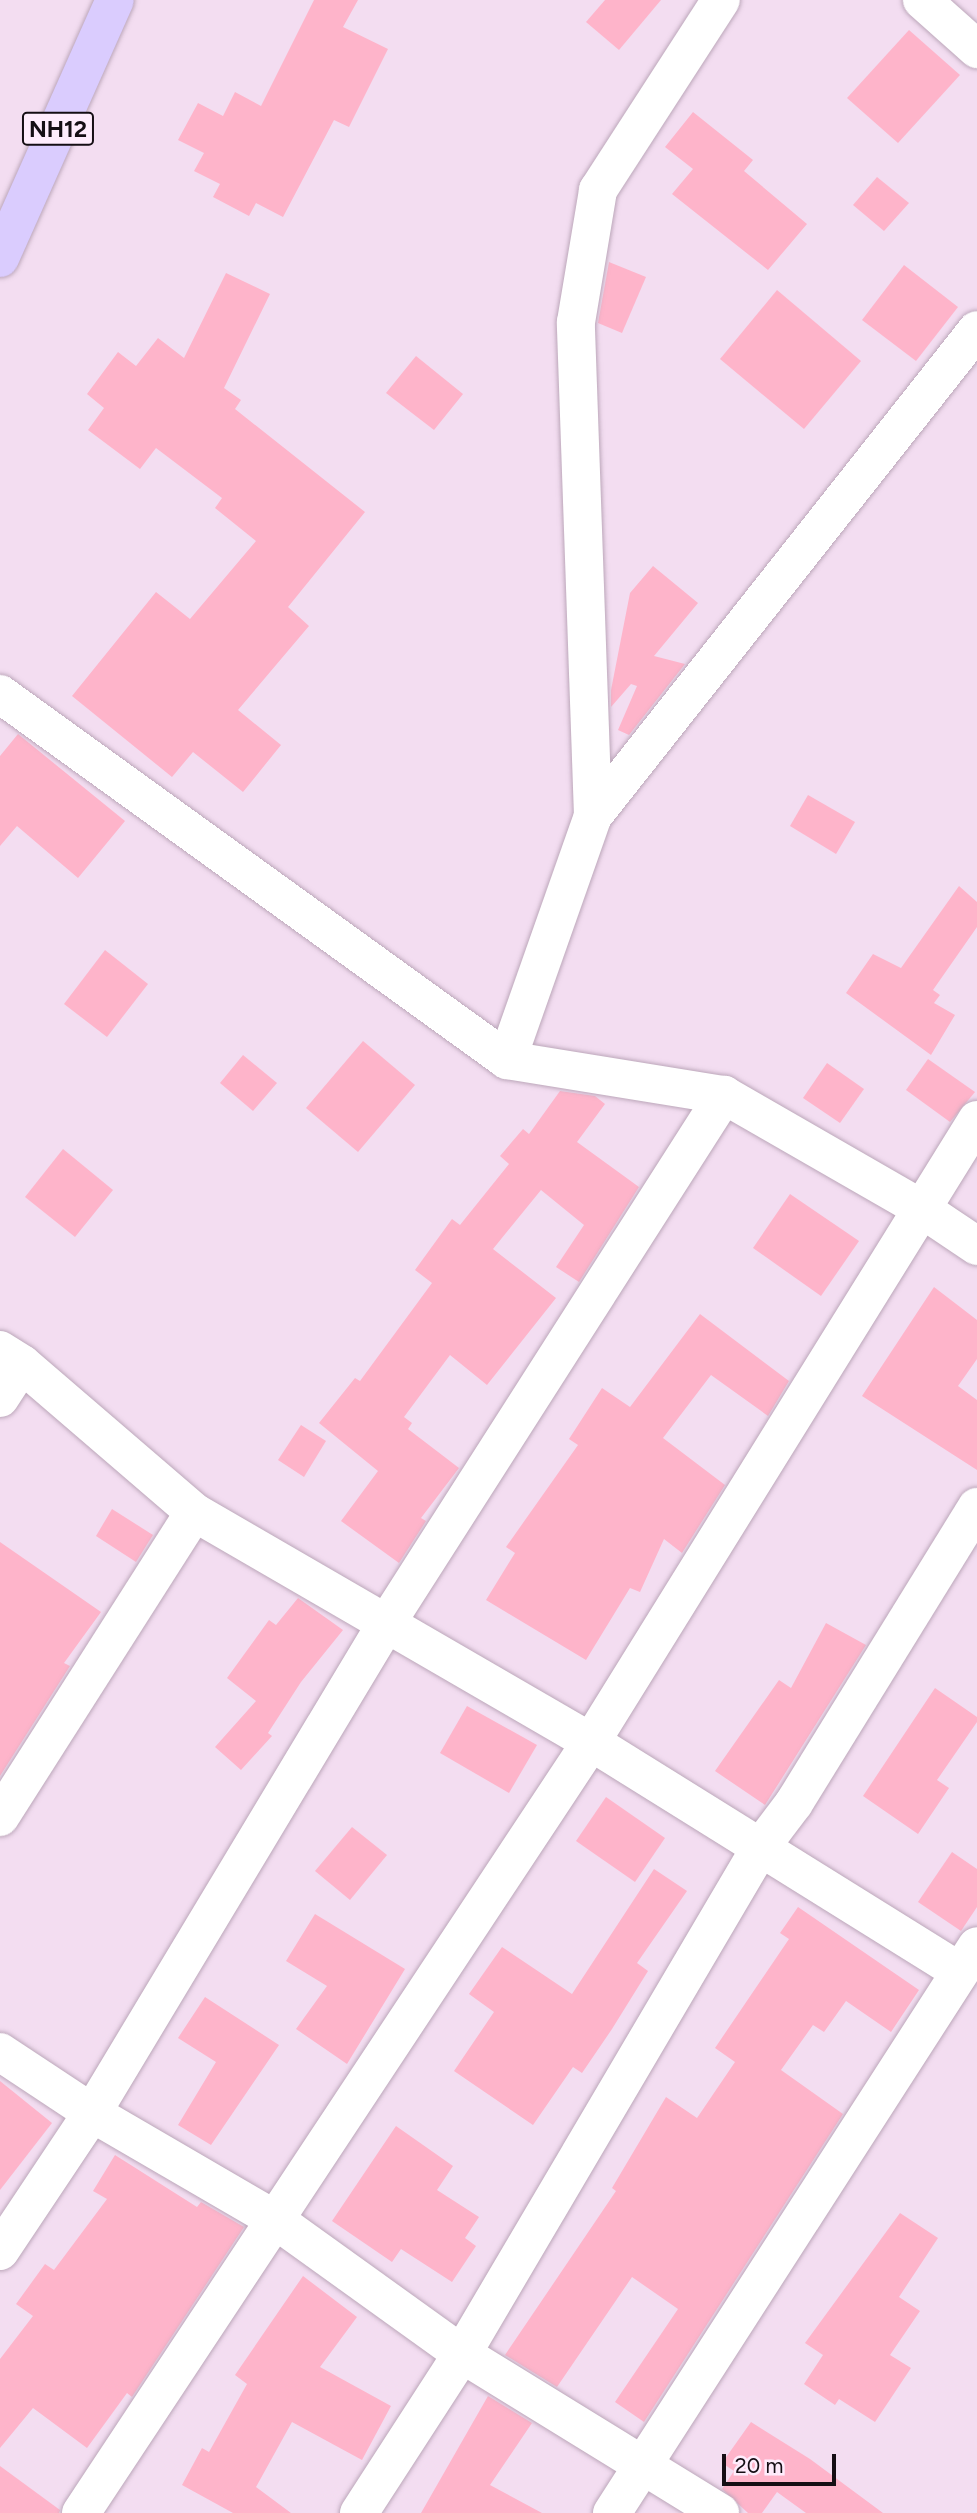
<!DOCTYPE html>
<style>
body{margin:0}
#map{position:relative;width:977px;height:2513px;overflow:hidden;background:#f3ddf1;font-family:Figtree,sans-serif}
div>[style]{position:absolute}
.building>*{inset:0;background:#feb4ca}
.roads{filter:drop-shadow(0 0 2px #bca7ba) drop-shadow(0 0 2px #bca7ba)}
.minor>*{height:38px;margin:-19px;padding:0 19px;transform-origin:19px;border-radius:19px;background:#fff}
.highway>*{height:38px;margin:-19px;padding:0 19px;transform-origin:19px;border-radius:19px;background:#daccfe}
span{translate:-50% -50%;white-space:nowrap;text-align:center;line-height:1.15;-webkit-text-stroke:5px #feecfc;paint-order:stroke}
.shield-label span{padding:2px 5px;background:#feecfc;border:2px solid;border-radius:5px;-webkit-text-stroke-width:0}
.shield-label{font-size:23px;color:#150e14;font-weight:700}
.scale{position:absolute;left:722px;top:2454px;width:114px;height:32px;box-sizing:border-box;border:4px solid #150e14;border-top:0;padding-left:9px;font-size:21px;line-height:24px;white-space:nowrap;color:#150e14;-webkit-text-stroke:5px #feecfc;paint-order:stroke}
</style>
<div id="map">
<div class="building">
<div style="clip-path:polygon(314px 0,358px 0,343px 27px,388px 49px,349px 127px,334px 120px,283px 217px,256px 203px,249px 216px,213px 197px,220px 184px,194px 171px,204px 153px,178px 140px,198px 103px,223px 116px,235px 92px,261px 106px)"></div>
<div style="clip-path:polygon(605px 0,661px 0,619px 50px,586px 22px)"></div>
<div style="clip-path:polygon(909px 30px,960px 75px,898px 143px,847px 98px)"></div>
<div style="clip-path:polygon(693px 112px,753px 160px,744px 171px,807px 224px,768px 270px,672px 194px,693px 169px,665px 147px)"></div>
<div style="clip-path:polygon(877px 177px,909px 203px,884px 231px,853px 205px)"></div>
<div style="clip-path:polygon(609px 262px,646px 277px,622px 333px,598px 323px)"></div>
<div style="clip-path:polygon(904px 265px,958px 307px,916px 361px,862px 320px)"></div>
<div style="clip-path:polygon(226px 273px,270px 294px,224px 388px,241px 400px,235px 409px,365px 512px,288px 607px,309px 626px,238px 710px,281px 745px,243px 792px,193px 752px,172px 777px,72px 696px,156px 592px,190px 619px,256px 541px,215px 508px,222px 498px,156px 448px,140px 469px,88px 430px,104px 408px,87px 394px,118px 352px,136px 366px,158px 338px,184px 358px)"></div>
<div style="clip-path:polygon(777px 290px,861px 361px,804px 429px,720px 359px)"></div>
<div style="clip-path:polygon(416px 356px,463px 394px,434px 430px,386px 393px)"></div>
<div style="clip-path:polygon(653px 566px,698px 603px,654px 656px,685px 664px,629px 735px,618px 730px,637px 686px,631px 684px,611px 707px,611px 690px,630px 593px)"></div>
<div style="clip-path:polygon(18px 734px,125px 821px,78px 878px,17px 826px,0 846px,0 756px)"></div>
<div style="clip-path:polygon(808px 795px,855px 822px,836px 854px,790px 826px)"></div>
<div style="clip-path:polygon(959px 886px,977px 902px,977px 927px,933px 990px,940px 995px,934px 1003px,955px 1015px,931px 1055px,846px 993px,873px 954px,901px 968px)"></div>
<div style="clip-path:polygon(105px 950px,148px 984px,107px 1037px,64px 1004px)"></div>
<div style="clip-path:polygon(363px 1041px,415px 1085px,358px 1152px,306px 1108px)"></div>
<div style="clip-path:polygon(243px 1055px,277px 1083px,253px 1111px,220px 1083px)"></div>
<div style="clip-path:polygon(928px 1059px,975px 1092px,950px 1122px,906px 1090px)"></div>
<div style="clip-path:polygon(827px 1063px,864px 1089px,840px 1123px,803px 1098px)"></div>
<div style="clip-path:polygon(560px 1091px,595px 1096px,605px 1104px,577px 1142px,639px 1187px,579px 1282px,556px 1267px,584px 1225px,541px 1190px,493px 1249px,556px 1298px,487px 1385px,450px 1355px,404px 1417px,412px 1423px,408px 1429px,459px 1468px,421px 1518px,426px 1521px,399px 1563px,341px 1521px,378px 1471px,319px 1423px,355px 1378px,360px 1381px,432px 1283px,415px 1270px,452px 1219px,460px 1225px,509px 1164px,500px 1156px,523px 1129px,529px 1134px)"></div>
<div style="clip-path:polygon(63px 1149px,113px 1190px,75px 1237px,25px 1197px)"></div>
<div style="clip-path:polygon(790px 1194px,859px 1241px,821px 1296px,753px 1248px)"></div>
<div style="clip-path:polygon(934px 1287px,977px 1320px,977px 1359px,958px 1386px,977px 1400px,977px 1470px,862px 1396px)"></div>
<div style="clip-path:polygon(700px 1314px,789px 1381px,768px 1416px,711px 1375px,663px 1438px,725px 1485px,682px 1553px,664px 1539px,640px 1592px,630px 1588px,586px 1660px,486px 1600px,515px 1553px,506px 1547px,578px 1445px,569px 1439px,602px 1388px,630px 1407px)"></div>
<div style="clip-path:polygon(301px 1425px,326px 1441px,304px 1477px,278px 1460px)"></div>
<div style="clip-path:polygon(112px 1509px,153px 1535px,136px 1562px,96px 1536px)"></div>
<div style="clip-path:polygon(0 1542px,101px 1612px,64px 1663px,70px 1666px,0 1776px)"></div>
<div style="clip-path:polygon(298px 1598px,343px 1630px,301px 1682px,268px 1733px,272px 1736px,241px 1770px,215px 1747px,256px 1701px,227px 1678px,269px 1620px,276px 1625px)"></div>
<div style="clip-path:polygon(826px 1623px,866px 1645px,765px 1805px,715px 1771px,779px 1680px,791px 1688px)"></div>
<div style="clip-path:polygon(935px 1688px,977px 1717px,977px 1722px,937px 1780px,949px 1788px,918px 1834px,863px 1796px)"></div>
<div style="clip-path:polygon(467px 1706px,537px 1745px,509px 1793px,440px 1753px)"></div>
<div style="clip-path:polygon(606px 1797px,665px 1838px,635px 1882px,576px 1841px)"></div>
<div style="clip-path:polygon(352px 1827px,387px 1855px,350px 1900px,315px 1871px)"></div>
<div style="clip-path:polygon(952px 1852px,977px 1869px,977px 1907px,961px 1931px,918px 1902px)"></div>
<div style="clip-path:polygon(654px 1869px,687px 1891px,637px 1963px,648px 1971px,612px 2029px,582px 2073px,573px 2067px,533px 2125px,454px 2071px,494px 2012px,469px 1994px,502px 1947px,572px 1994px)"></div>
<div style="clip-path:polygon(798px 1907px,919px 1990px,891px 2032px,846px 2001px,824px 2032px,813px 2025px,781px 2070px,843px 2114px,644px 2422px,615px 2402px,678px 2309px,632px 2277px,557px 2387px,505px 2355px,616px 2191px,612px 2188px,666px 2097px,697px 2118px,735px 2062px,715px 2048px,789px 1939px,780px 1933px)"></div>
<div style="clip-path:polygon(315px 1914px,405px 1969px,347px 2064px,296px 2029px,327px 1986px,286px 1961px)"></div>
<div style="clip-path:polygon(205px 1997px,279px 2045px,211px 2145px,178px 2125px,216px 2062px,178px 2038px)"></div>
<div style="clip-path:polygon(0 2081px,52px 2123px,0 2190px)"></div>
<div style="clip-path:polygon(396px 2126px,453px 2166px,437px 2190px,479px 2217px,465px 2238px,476px 2246px,452px 2282px,401px 2249px,392px 2262px,332px 2221px)"></div>
<div style="clip-path:polygon(115px 2155px,197px 2207px,201px 2202px,244px 2227px,132px 2397px,127px 2393px,87px 2448px,33px 2408px,0 2448px,0 2359px,33px 2316px,16px 2304px,45px 2264px,54px 2270px,107px 2199px,93px 2191px)"></div>
<div style="clip-path:polygon(900px 2213px,938px 2238px,899px 2297px,920px 2311px,890px 2355px,911px 2368px,875px 2422px,839px 2399px,835px 2405px,804px 2384px,823px 2355px,805px 2343px)"></div>
<div style="clip-path:polygon(303px 2276px,357px 2317px,320px 2367px,391px 2406px,362px 2460px,292px 2422px,256px 2487px,291px 2513px,233px 2513px,182px 2485px,202px 2448px,209px 2452px,247px 2384px,235px 2375px)"></div>
<div style="clip-path:polygon(488px 2396px,532px 2423px,490px 2485px,542px 2513px,421px 2513px)"></div>
<div style="clip-path:polygon(751px 2422px,810px 2459px,883px 2513px,806px 2513px,777px 2492px,762px 2513px,748px 2513px,722px 2489px,734px 2471px,722px 2463px)"></div>
<div style="clip-path:polygon(0 2466px,60px 2510px,59px 2513px,0 2513px)"></div>
</div>
<div class="roads">
<div class="minor">
<div style="left:922px;top:0;width:74px;rotate:41.7deg"></div>
<div style="left:0;top:694px;width:625px;rotate:35.83deg"></div>
<div style="left:507px;top:1060px;width:220px;rotate:9.2deg"></div>
<div style="left:724px;top:1095px;width:225px;rotate:29.9deg"></div>
<div style="left:919px;top:1207px;width:70px;rotate:33.9deg"></div>
<div style="left:593px;top:816px;width:494px;rotate:-92deg"></div>
<div style="left:576px;top:322px;width:134px;rotate:-80.5deg"></div>
<div style="left:598px;top:190px;width:226px;rotate:-57.1deg"></div>
<div style="left:507px;top:1060px;width:259px;rotate:-70.6deg"></div>
<div style="left:593px;top:816px;width:619px;rotate:-51.69deg"></div>
<div style="left:0;top:1350px;width:26px;rotate:32deg"></div>
<div style="left:22px;top:1364px;width:227px;rotate:40.7deg"></div>
<div style="left:194px;top:1512px;width:459px;rotate:30.1deg"></div>
<div style="left:591px;top:1742px;width:432px;rotate:31.9deg"></div>
<div style="left:0;top:1398px;width:40px;rotate:-57.1deg"></div>
<div style="left:0;top:1817px;width:361px;rotate:-57.5deg"></div>
<div style="left:0;top:2052px;width:110px;rotate:33.5deg"></div>
<div style="left:92px;top:2113px;width:211px;rotate:30.2deg"></div>
<div style="left:274px;top:2219px;width:231px;rotate:35.7deg"></div>
<div style="left:462px;top:2354px;width:303px;rotate:31.6deg"></div>
<div style="left:0;top:2251px;width:166px;rotate:-56.3deg"></div>
<div style="left:92px;top:2113px;width:571px;rotate:-58.98deg"></div>
<div style="left:386px;top:1624px;width:628px;rotate:-57.42deg"></div>
<div style="left:81px;top:2513px;width:924px;rotate:-56.52deg"></div>
<div style="left:591px;top:1742px;width:732px;rotate:-58.18deg"></div>
<div style="left:359px;top:2513px;width:189px;rotate:-57.1deg"></div>
<div style="left:462px;top:2354px;width:587px;rotate:-59.5deg"></div>
<div style="left:760px;top:1848px;width:56px;rotate:-52.9deg"></div>
<div style="left:794px;top:1803px;width:348px;rotate:-58.3deg"></div>
<div style="left:612px;top:2513px;width:674px;rotate:-57.23deg"></div>
</div>
<div class="highway">
<div style="left:0;top:258px;width:282px;rotate:-66deg"></div>
</div>
</div>
<div class="shield-label">
<span style="left:58px;top:129px">NH12</span>
</div>
<div class="scale">20 m</div>
</div>
